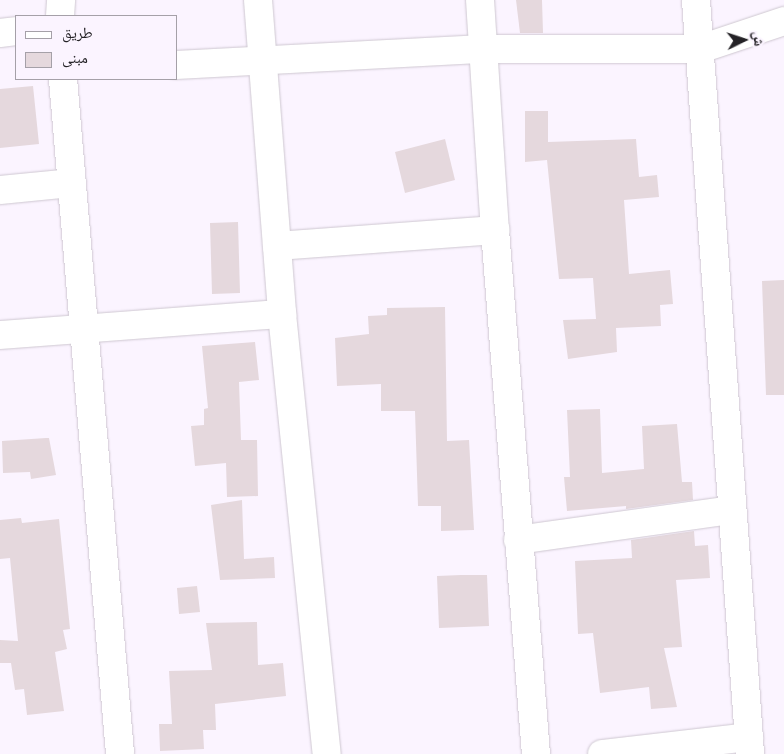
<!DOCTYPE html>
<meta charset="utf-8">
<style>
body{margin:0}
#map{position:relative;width:784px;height:754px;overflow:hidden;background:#fbf4ff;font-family:"IBM Plex Sans","Noto Naskh Arabic",sans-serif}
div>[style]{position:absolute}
.building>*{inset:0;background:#e5d8dd}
.roads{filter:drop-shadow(0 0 1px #cec7d1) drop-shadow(0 0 1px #cec7d1)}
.street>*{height:28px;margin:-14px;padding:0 14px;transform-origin:14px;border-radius:14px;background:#fff}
span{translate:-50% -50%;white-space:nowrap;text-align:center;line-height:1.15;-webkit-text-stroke:4px #fbf4ff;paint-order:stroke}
.legend{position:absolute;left:15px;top:15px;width:162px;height:65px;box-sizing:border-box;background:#fbf4ff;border:1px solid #a5a0a8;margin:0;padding:6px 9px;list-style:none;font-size:15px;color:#242226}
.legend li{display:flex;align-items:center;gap:10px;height:25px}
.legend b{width:25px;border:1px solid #a5a0a8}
.north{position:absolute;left:719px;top:15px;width:50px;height:50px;-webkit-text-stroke:4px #fbf4ff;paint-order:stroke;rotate:86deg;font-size:14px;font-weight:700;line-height:20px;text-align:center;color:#242226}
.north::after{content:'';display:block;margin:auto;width:18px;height:22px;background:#242226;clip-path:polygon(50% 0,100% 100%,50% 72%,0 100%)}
</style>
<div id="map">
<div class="building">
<div style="clip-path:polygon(516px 0,542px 0,543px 33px,520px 33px)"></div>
<div style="clip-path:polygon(33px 86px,39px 144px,0 148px,0 89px)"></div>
<div style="clip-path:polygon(525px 111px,548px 111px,548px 142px,636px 139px,639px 177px,657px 175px,659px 197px,624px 200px,629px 274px,670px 270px,673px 304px,660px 305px,661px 326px,616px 328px,617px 352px,568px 359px,563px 320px,596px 319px,593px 278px,559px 279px,547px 160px,525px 162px)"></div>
<div style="clip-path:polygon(445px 139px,455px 180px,405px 193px,395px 152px)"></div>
<div style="clip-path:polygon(238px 222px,240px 293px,212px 294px,210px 223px)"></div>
<div style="clip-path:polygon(784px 280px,784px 395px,766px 395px,762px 281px)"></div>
<div style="clip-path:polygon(445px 307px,447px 441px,469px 440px,474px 530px,441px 531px,441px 506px,418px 506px,415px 411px,381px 411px,381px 384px,337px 386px,335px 338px,369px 334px,368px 316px,387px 315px,387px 308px)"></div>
<div style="clip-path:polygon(255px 342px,259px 380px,239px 382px,241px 440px,257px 440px,258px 496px,227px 497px,226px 463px,195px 466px,191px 426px,204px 425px,204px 409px,208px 408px,202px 346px)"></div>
<div style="clip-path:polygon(600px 409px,602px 473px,644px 469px,642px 426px,677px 424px,682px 482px,692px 482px,693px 500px,626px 509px,626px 506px,567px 511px,564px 477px,570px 477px,567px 410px)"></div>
<div style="clip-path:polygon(46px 438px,49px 438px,56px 475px,31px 479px,30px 472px,3px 473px,2px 441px)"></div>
<div style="clip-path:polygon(242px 500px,244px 559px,274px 557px,275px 578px,220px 580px,211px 505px)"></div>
<div style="clip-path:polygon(21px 518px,22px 523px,59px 519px,70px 629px,63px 630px,67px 649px,55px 652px,64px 711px,27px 715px,24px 689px,15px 690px,11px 663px,0 663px,0 640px,18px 641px,10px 558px,0 559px,0 520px)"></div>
<div style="clip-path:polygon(694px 531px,695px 546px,708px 545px,710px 578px,676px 580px,682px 647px,664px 648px,677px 707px,651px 709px,649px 687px,600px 693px,593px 633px,578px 634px,575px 561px,632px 558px,631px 540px)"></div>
<div style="clip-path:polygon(461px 575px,487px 575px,489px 626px,439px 628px,437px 576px)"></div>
<div style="clip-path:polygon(197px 586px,200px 612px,179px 614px,177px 588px)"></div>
<div style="clip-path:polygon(257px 622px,258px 665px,283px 663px,286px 696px,215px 704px,216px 730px,203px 730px,204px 749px,160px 751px,159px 724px,172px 724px,169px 671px,212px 670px,206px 623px)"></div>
</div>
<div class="roads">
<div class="street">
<div style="left:258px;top:0;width:315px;rotate:85.6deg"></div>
<div style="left:282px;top:314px;width:442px;rotate:84.2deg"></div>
<div style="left:480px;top:0;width:230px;rotate:86.3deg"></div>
<div style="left:495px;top:230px;width:526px;rotate:85.53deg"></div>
<div style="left:696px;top:0;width:756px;rotate:85.9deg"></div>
<div style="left:60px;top:16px;width:16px;rotate:-86deg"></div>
<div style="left:0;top:33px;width:16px;rotate:-7deg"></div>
<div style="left:176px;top:65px;width:308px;rotate:-3deg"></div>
<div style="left:484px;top:49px;width:216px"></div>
<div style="left:700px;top:49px;width:89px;rotate:-18.4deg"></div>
<div style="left:63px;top:79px;width:677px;rotate:85.17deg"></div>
<div style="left:0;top:190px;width:72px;rotate:-5.6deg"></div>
<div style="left:277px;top:246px;width:219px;rotate:-4.2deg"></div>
<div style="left:0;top:335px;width:283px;rotate:-4.3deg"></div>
<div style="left:518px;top:540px;width:216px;rotate:-8deg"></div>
<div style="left:602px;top:754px;width:148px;rotate:-6.6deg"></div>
</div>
</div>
<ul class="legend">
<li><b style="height:6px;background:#fff"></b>طريق</li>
<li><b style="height:14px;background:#e5d8dd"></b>مبنى</li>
</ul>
<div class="north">ش</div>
</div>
